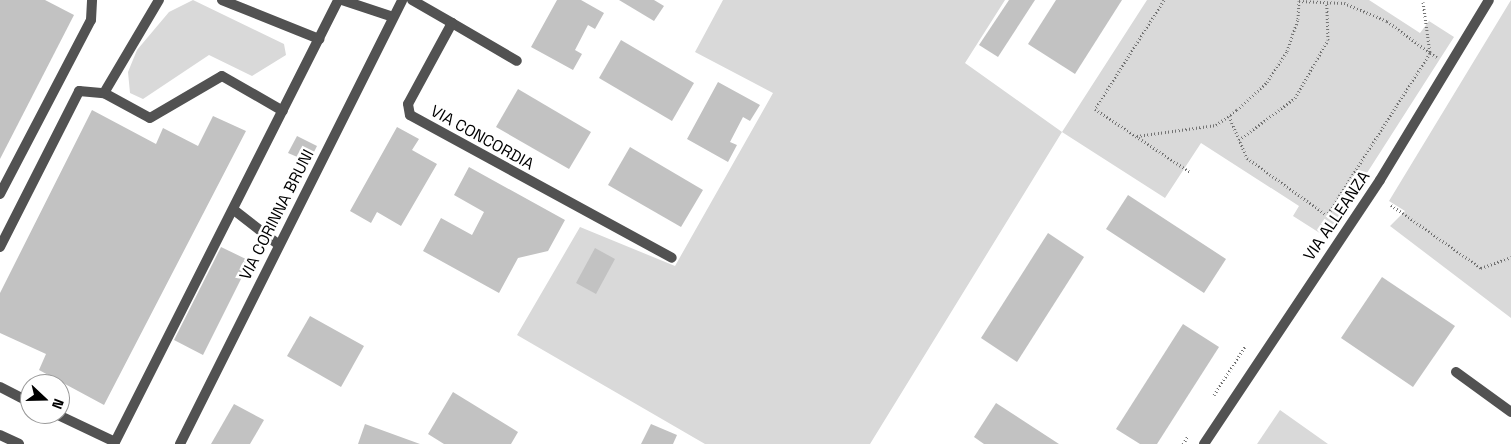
<!DOCTYPE html>
<style>
body{margin:0}
#map{position:relative;width:1511px;height:444px;overflow:hidden;background:#fff;font-family:"Space Grotesk",sans-serif}
div>[style]{position:absolute}
.green>*{inset:0;background:#d9d9d9}
.building>*{inset:0;background:#c2c2c2}
.path>*{height:3px;margin-top:-1.5px;transform-origin:0;background:repeating-linear-gradient(90deg,#747474 0 1px,transparent 0 3.5px)}
.lane>*{height:10px;margin:-5px;padding:0 5px;transform-origin:5px;border-radius:5px;background:#525252}
.street>*{height:10px;margin:-5px;padding:0 5px;transform-origin:5px;border-radius:5px;background:#525252}
span{translate:-50% -50%;white-space:nowrap;text-align:center;line-height:1.15;-webkit-text-stroke:5px #fff;paint-order:stroke}
.street-label{font-size:16px;color:#000}
.north{position:absolute;left:20px;top:374px;width:50px;height:50px;box-sizing:border-box;background:#fff;border:1px solid #999;border-radius:50%;rotate:111deg;font-size:14px;font-weight:700;line-height:20px;text-align:center;color:#000}
.north::after{content:'';display:block;margin:auto;width:18px;height:22px;background:#000;clip-path:polygon(50% 0,100% 100%,50% 72%,0 100%)}
</style>
<div id="map">
<div class="green">
<div style="clip-path:polygon(193px 0,284px 44px,286px 55px,252px 76px,209px 55px,143px 99px,130px 93px,128px 72px,137px 50px,169px 12px)"></div>
<div style="clip-path:polygon(723px 0,1005px 0,965px 63px,1062px 132px,1147px 0,1369px 0,1420px 33px,1429px 21px,1454px 37px,1326px 237px,1293px 216px,1299px 206px,1201px 143px,1165px 198px,1062px 132px,870px 444px,705px 444px,517px 335px,580px 227px,675px 266px,773px 93px,695px 52px)"></div>
<div style="clip-path:polygon(1511px 0,1511px 318px,1390px 226px,1405px 211px,1389px 201px)"></div>
<div style="clip-path:polygon(1280px 410px,1328px 444px,1257px 444px)"></div>
</div>
<div class="building">
<div style="clip-path:polygon(0 0,45px 0,74px 15px,0 159px)"></div>
<div style="clip-path:polygon(557px 0,581px 0,604px 13px,595px 29px,588px 25px,575px 50px,582px 54px,573px 70px,531px 47px)"></div>
<div style="clip-path:polygon(619px 0,654px 0,664px 6px,654px 21px)"></div>
<div style="clip-path:polygon(1009px 0,1035px 0,998px 57px,979px 45px)"></div>
<div style="clip-path:polygon(1056px 0,1122px 0,1075px 74px,1028px 44px)"></div>
<div style="clip-path:polygon(621px 40px,694px 83px,672px 121px,599px 78px)"></div>
<div style="clip-path:polygon(718px 82px,760px 105px,750px 121px,743px 117px,730px 142px,737px 145px,728px 162px,687px 139px)"></div>
<div style="clip-path:polygon(518px 89px,591px 132px,569px 169px,496px 127px)"></div>
<div style="clip-path:polygon(92px 110px,156px 144px,163px 128px,198px 146px,213px 116px,246px 131px,104px 405px,39px 370px,46px 354px,0 333px,0 293px)"></div>
<div style="clip-path:polygon(397px 127px,419px 139px,412px 150px,437px 164px,401px 226px,377px 212px,371px 223px,350px 211px)"></div>
<div style="clip-path:polygon(297px 136px,317px 146px,309px 162px,288px 153px)"></div>
<div style="clip-path:polygon(630px 147px,703px 190px,681px 227px,608px 185px)"></div>
<div style="clip-path:polygon(469px 167px,565px 220px,548px 251px,518px 258px,499px 293px,423px 251px,441px 218px,472px 235px,484px 212px,454px 195px)"></div>
<div style="clip-path:polygon(1128px 195px,1226px 259px,1204px 293px,1106px 229px)"></div>
<div style="clip-path:polygon(1048px 233px,1084px 257px,1017px 362px,981px 338px)"></div>
<div style="clip-path:polygon(221px 247px,250px 261px,203px 355px,174px 340px)"></div>
<div style="clip-path:polygon(595px 248px,615px 259px,596px 294px,576px 283px)"></div>
<div style="clip-path:polygon(1382px 277px,1455px 326px,1413px 387px,1341px 338px)"></div>
<div style="clip-path:polygon(310px 316px,364px 346px,341px 387px,287px 356px)"></div>
<div style="clip-path:polygon(1183px 324px,1219px 347px,1157px 444px,1140px 444px,1116px 429px)"></div>
<div style="clip-path:polygon(453px 392px,518px 432px,511px 444px,444px 444px,428px 434px)"></div>
<div style="clip-path:polygon(996px 403px,1059px 444px,984px 444px,974px 437px)"></div>
<div style="clip-path:polygon(234px 404px,264px 420px,250px 444px,211px 444px)"></div>
<div style="clip-path:polygon(365px 424px,420px 444px,358px 444px)"></div>
<div style="clip-path:polygon(651px 424px,677px 435px,673px 444px,641px 444px)"></div>
</div>
<div class="path">
<div style="left:1164px;top:0;width:129px;rotate:122.3deg"></div>
<div style="left:1095px;top:109px;width:114px;rotate:33.6deg"></div>
<div style="left:1299px;top:1px;width:45px;rotate:2.5deg"></div>
<div style="left:1344px;top:3px;width:47px;rotate:22.7deg"></div>
<div style="left:1387px;top:21px;width:54px;rotate:36.7deg"></div>
<div style="left:1430px;top:53px;width:192px;rotate:122.4deg"></div>
<div style="left:1423px;top:2px;width:51px;rotate:82.2deg"></div>
<div style="left:1430px;top:53px;width:8px;rotate:30deg"></div>
<div style="left:1229px;top:116px;width:46px;rotate:66.8deg"></div>
<div style="left:1247px;top:158px;width:108px;rotate:35.6deg"></div>
<div style="left:1137px;top:136px;width:80px;rotate:-7.9deg"></div>
<div style="left:1216px;top:125px;width:26px;rotate:-36deg"></div>
<div style="left:1237px;top:110px;width:41px;rotate:-43deg"></div>
<div style="left:1267px;top:82px;width:37px;rotate:-57deg"></div>
<div style="left:1287px;top:51px;width:34px;rotate:-71deg"></div>
<div style="left:1298px;top:19px;width:18px;rotate:-87deg"></div>
<div style="left:1239px;top:140px;width:70px;rotate:-36.9deg"></div>
<div style="left:1295px;top:98px;width:67px;rotate:-60.4deg"></div>
<div style="left:1328px;top:40px;width:38px;rotate:-92deg"></div>
<div style="left:1391px;top:205px;width:110px;rotate:35deg"></div>
<div style="left:1481px;top:268px;width:32px;rotate:-20deg"></div>
<div style="left:1214px;top:395px;width:59px;rotate:-57.4deg"></div>
<div style="left:1183px;top:444px;width:9px;rotate:-58deg"></div>
</div>
<div class="lane">
<div style="left:222px;top:0;width:105px;rotate:21.9deg"></div>
<div style="left:342px;top:0;width:54px;rotate:18.4deg"></div>
<div style="left:452px;top:23px;width:75px;rotate:30.3deg"></div>
<div style="left:104px;top:93px;width:108px;rotate:-59.4deg"></div>
<div style="left:0;top:194px;width:196px;rotate:-62.4deg"></div>
<div style="left:91px;top:20px;width:20px;rotate:-87deg"></div>
<div style="left:234px;top:210px;width:57px;rotate:37.9deg"></div>
<div style="left:0;top:247px;width:175px;rotate:-63.1deg"></div>
<div style="left:79px;top:91px;width:25px;rotate:5deg"></div>
<div style="left:104px;top:93px;width:52px;rotate:28.5deg"></div>
<div style="left:150px;top:118px;width:83px;rotate:-30.3deg"></div>
<div style="left:222px;top:76px;width:70px;rotate:29.8deg"></div>
<div style="left:0;top:387px;width:34px;rotate:27deg"></div>
<div style="left:56px;top:414px;width:65px;rotate:25.4deg"></div>
<div style="left:115px;top:442px;width:495px;rotate:-63.2deg"></div>
</div>
<div class="street">
<div style="left:412px;top:0;width:46px;rotate:29.9deg"></div>
<div style="left:452px;top:23px;width:92px;rotate:118.5deg"></div>
<div style="left:408px;top:104px;width:11px;rotate:80deg"></div>
<div style="left:410px;top:115px;width:298px;rotate:28.6deg"></div>
<div style="left:1456px;top:372px;width:68px;rotate:36deg"></div>
<div style="left:0;top:435px;width:21px;rotate:25deg"></div>
<div style="left:180px;top:444px;width:496px;rotate:-63.4deg"></div>
<div style="left:1204px;top:444px;width:317px;rotate:-56.3deg"></div>
<div style="left:1380px;top:180px;width:210px;rotate:-58.8deg"></div>
</div>
<div class="street-label">
<span style="left:482px;top:138px;rotate:29deg">VIA CONCORDIA</span>
<span style="left:277px;top:215px;rotate:-63deg">VIA CORINNA BRUNI</span>
<span style="left:1337px;top:216px;rotate:-56deg">VIA ALLEANZA</span>
</div>
<div class="north">N</div>
</div>
